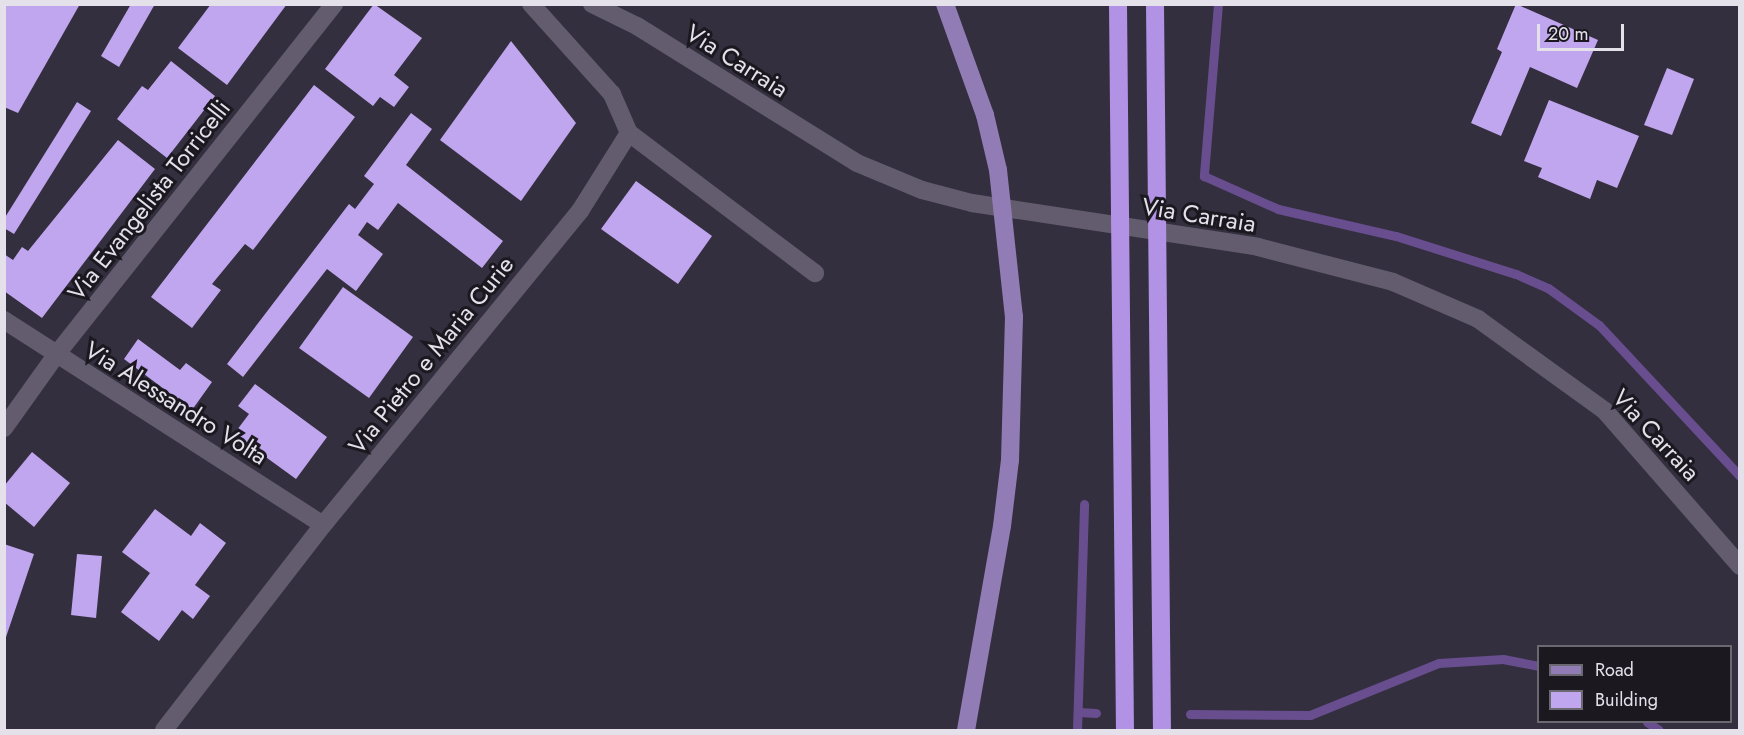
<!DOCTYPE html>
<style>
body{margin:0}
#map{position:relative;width:1744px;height:735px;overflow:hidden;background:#342f3e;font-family:Jost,sans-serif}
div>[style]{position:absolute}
.stream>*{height:9px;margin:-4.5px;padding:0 4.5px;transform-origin:4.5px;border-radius:4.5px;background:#684e8f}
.building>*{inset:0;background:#c0a6ee}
.minor>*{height:18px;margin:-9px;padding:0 9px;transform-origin:9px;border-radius:9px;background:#625c6e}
.major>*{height:18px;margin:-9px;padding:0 9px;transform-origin:9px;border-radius:9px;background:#917cb5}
.highway>*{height:18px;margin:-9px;padding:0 9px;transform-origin:9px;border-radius:9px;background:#b192e5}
span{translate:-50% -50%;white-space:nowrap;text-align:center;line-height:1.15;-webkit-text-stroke:6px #1b1820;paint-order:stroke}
.street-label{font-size:24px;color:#e4e1eb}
.frame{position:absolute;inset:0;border:6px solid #e4e1eb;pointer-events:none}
.legend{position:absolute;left:1537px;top:645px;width:195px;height:78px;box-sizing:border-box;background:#1b1820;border:2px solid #6b6871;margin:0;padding:8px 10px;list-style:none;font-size:18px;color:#e4e1eb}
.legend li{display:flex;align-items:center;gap:12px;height:30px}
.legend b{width:30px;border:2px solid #6b6871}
.scale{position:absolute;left:1537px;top:24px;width:87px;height:27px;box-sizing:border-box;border:3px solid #e4e1eb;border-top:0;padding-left:8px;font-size:18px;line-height:21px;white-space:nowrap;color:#e4e1eb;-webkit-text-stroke:4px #1b1820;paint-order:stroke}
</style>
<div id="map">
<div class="stream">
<div style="left:1218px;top:4px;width:173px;rotate:94.7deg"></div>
<div style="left:1204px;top:176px;width:81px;rotate:24deg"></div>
<div style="left:1278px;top:209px;width:121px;rotate:12.9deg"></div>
<div style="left:1396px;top:236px;width:126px;rotate:17.6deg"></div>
<div style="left:1516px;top:274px;width:35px;rotate:24deg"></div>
<div style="left:1548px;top:288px;width:63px;rotate:36deg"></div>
<div style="left:1599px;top:325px;width:207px;rotate:47deg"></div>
<div style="left:1078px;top:712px;width:18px;rotate:3deg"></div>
<div style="left:1190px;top:714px;width:120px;rotate:0.5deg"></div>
<div style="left:1310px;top:715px;width:139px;rotate:-22deg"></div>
<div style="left:1439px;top:663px;width:64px;rotate:-3.6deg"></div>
<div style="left:1503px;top:659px;width:36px;rotate:11deg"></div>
<div style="left:1647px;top:722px;width:14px;rotate:34deg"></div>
<div style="left:1077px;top:730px;width:226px;rotate:-88.2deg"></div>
</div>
<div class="building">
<div style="clip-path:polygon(4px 4px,80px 4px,18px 113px,4px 107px)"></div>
<div style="clip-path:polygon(131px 4px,155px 4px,119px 67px,101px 56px)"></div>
<div style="clip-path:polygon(211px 4px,287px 4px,227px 85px,178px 48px)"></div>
<div style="clip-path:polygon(374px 4px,422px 38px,394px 75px,409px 87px,394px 107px,380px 97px,373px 106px,325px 69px)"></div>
<div style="clip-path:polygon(1516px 4px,1598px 40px,1577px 88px,1530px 67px,1501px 136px,1471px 123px,1502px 52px,1497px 49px)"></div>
<div style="clip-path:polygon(511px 41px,576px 123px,521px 201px,440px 140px)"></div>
<div style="clip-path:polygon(171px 61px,215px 96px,167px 158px,117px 119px,142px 86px,148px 90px)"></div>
<div style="clip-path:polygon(1667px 68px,1694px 79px,1672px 135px,1644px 125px)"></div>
<div style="clip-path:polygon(314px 85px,355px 117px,253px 250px,245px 244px,212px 284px,221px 290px,192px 328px,151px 297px)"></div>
<div style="clip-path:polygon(1549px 100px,1639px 136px,1617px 188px,1597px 180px,1590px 199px,1538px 177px,1542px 168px,1524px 161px)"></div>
<div style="clip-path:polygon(77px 102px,91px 111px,14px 234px,4px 228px,4px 219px)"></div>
<div style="clip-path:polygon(411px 113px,432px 129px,406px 165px,503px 241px,482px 268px,398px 203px,378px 230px,367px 222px,358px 235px,383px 254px,356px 291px,327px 269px,243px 377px,227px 364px,349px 204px,355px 209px,374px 184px,364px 176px)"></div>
<div style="clip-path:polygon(118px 140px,155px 169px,42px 318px,4px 291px,4px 254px,13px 260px,22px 247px,28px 251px)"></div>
<div style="clip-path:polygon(636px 181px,712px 236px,678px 284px,601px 229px)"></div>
<div style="clip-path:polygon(343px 287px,413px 337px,369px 398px,299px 348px)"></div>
<div style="clip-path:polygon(138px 339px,180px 370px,186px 363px,212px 382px,192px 410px,124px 359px)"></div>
<div style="clip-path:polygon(255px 384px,327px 437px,296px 479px,234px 434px,249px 414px,238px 406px)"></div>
<div style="clip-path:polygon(32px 452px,70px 483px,34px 527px,4px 502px,4px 486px)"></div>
<div style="clip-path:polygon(155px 509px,191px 536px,200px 523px,226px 543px,195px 585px,210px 596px,193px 619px,182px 610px,159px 641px,121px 612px,150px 573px,122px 552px)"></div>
<div style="clip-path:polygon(4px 544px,34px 554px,5px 640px,4px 639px)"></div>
<div style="clip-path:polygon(77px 554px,102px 556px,96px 618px,71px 615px)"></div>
</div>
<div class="minor">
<div style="left:592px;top:4px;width:50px;rotate:26.1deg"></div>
<div style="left:637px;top:26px;width:259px;rotate:31.9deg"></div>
<div style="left:857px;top:163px;width:70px;rotate:22.6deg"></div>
<div style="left:922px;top:190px;width:52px;rotate:14.6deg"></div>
<div style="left:972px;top:203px;width:289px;rotate:8.7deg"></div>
<div style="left:1258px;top:247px;width:139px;rotate:14.5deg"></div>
<div style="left:1393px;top:282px;width:93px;rotate:23.5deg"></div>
<div style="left:1478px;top:319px;width:157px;rotate:35.9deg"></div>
<div style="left:1605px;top:411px;width:206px;rotate:48.9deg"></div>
<div style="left:629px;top:133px;width:233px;rotate:37deg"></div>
<div style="left:4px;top:320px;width:379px;rotate:32.7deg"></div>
<div style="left:4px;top:428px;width:90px;rotate:-54.5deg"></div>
<div style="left:56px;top:355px;width:448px;rotate:-51.6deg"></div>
<div style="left:164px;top:730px;width:259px;rotate:-52.2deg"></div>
<div style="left:323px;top:525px;width:406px;rotate:-50.7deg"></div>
<div style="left:580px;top:211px;width:92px;rotate:-57.9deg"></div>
<div style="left:629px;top:133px;width:43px;rotate:-113.6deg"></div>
<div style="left:612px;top:94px;width:121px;rotate:-132deg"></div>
</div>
<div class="major">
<div style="left:945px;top:4px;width:118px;rotate:70.2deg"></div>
<div style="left:985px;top:115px;width:57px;rotate:76.7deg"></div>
<div style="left:998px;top:170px;width:148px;rotate:83.8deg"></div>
<div style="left:1014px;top:317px;width:143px;rotate:91.6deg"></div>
<div style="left:1010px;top:460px;width:66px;rotate:96.9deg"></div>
<div style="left:1002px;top:526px;width:207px;rotate:100deg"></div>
</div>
<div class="highway">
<div style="left:1118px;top:4px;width:726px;rotate:89.45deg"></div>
<div style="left:1155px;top:4px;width:726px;rotate:89.45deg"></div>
</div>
<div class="street-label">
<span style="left:737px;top:61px;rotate:32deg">Via Carraia</span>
<span style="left:149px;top:200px;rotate:-52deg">Via Evangelista Torricelli</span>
<span style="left:1199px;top:215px;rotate:9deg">Via Carraia</span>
<span style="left:431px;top:355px;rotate:-51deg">Via Pietro e Maria Curie</span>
<span style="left:176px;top:403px;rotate:32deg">Via Alessandro Volta</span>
<span style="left:1656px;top:435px;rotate:47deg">Via Carraia</span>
</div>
<div class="frame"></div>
<ul class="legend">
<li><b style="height:8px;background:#917cb5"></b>Road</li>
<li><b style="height:16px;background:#c0a6ee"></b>Building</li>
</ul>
<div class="scale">20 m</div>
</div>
